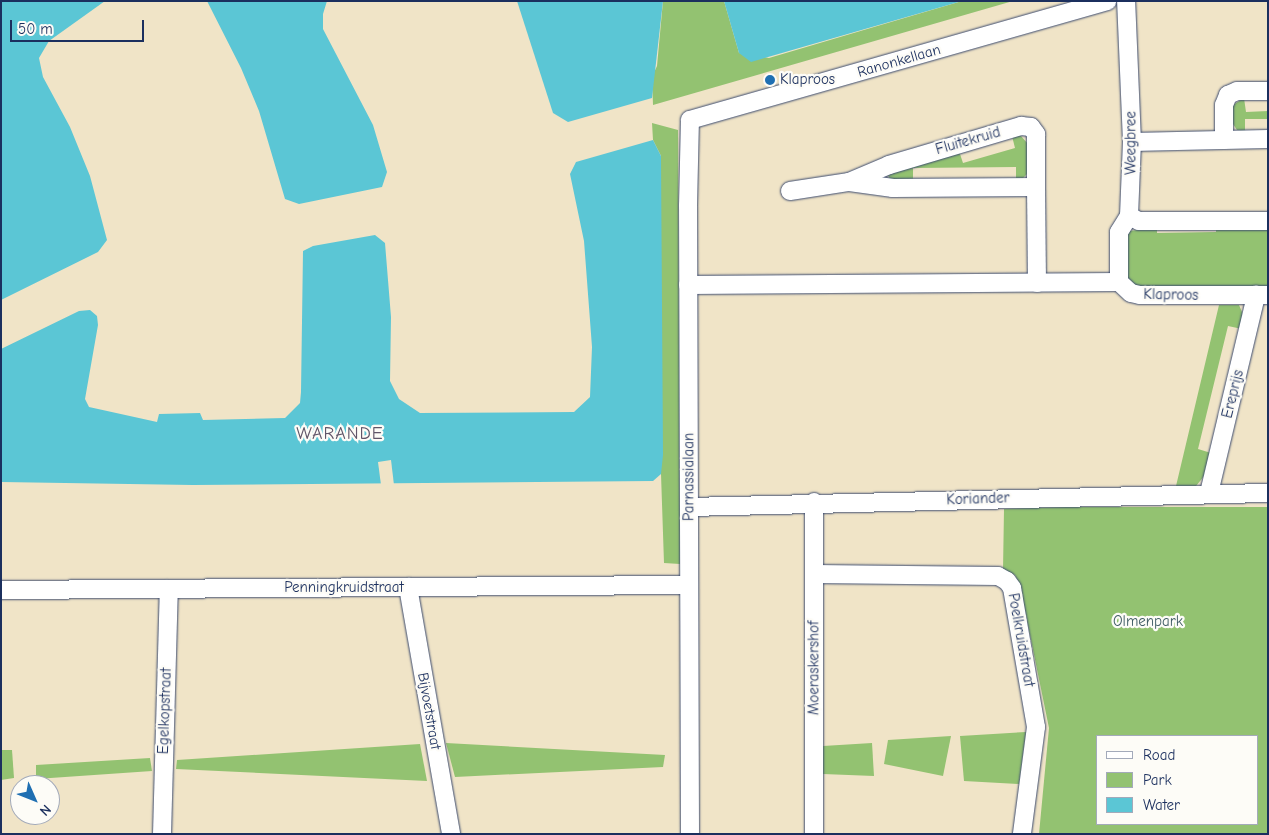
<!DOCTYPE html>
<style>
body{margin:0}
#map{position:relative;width:1269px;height:835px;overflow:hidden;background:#f0e4c7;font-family:"Comic Neue",sans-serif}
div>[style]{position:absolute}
.green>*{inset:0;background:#93c271}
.water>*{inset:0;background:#5bc6d5}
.pier>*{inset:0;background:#f0e4c7}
.roads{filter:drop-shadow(0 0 1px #3b4a6e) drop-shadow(0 0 1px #3b4a6e)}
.minor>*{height:18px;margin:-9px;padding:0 9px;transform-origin:9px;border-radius:9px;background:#fff}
.dots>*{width:14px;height:14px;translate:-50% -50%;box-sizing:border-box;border:2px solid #fdfcf7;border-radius:50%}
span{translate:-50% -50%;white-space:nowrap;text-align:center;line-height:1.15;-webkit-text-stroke:4.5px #fdfcf7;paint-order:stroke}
.street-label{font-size:15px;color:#1b2f5e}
.poi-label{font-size:15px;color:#1b2f5e}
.left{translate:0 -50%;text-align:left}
.park-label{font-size:15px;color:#3f5b64}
.quarter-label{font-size:18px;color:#605669;letter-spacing:1px}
.frame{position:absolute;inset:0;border:2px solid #1b2f5e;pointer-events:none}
.legend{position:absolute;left:1096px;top:735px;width:162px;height:90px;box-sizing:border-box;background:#fdfcf7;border:1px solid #a3aaba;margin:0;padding:6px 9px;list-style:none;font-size:15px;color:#1b2f5e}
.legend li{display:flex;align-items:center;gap:10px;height:25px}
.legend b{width:25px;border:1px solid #a3aaba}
.north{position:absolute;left:10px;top:775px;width:50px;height:50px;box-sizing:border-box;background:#fdfcf7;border:1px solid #a3aaba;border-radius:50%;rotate:134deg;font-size:14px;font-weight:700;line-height:20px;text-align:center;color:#1b2f5e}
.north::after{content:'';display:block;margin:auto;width:18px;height:22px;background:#1f6fb2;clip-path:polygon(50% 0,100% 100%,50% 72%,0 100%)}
.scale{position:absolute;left:10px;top:20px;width:134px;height:22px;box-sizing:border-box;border:2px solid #1b2f5e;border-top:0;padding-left:6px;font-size:15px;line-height:18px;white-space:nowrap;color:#1b2f5e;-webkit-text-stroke:4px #fdfcf7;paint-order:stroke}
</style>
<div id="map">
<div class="green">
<div style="clip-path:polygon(663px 1px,724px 1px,739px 53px,769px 58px,962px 1px,1013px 1px,653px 105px,652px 77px,657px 66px)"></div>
<div style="clip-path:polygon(1244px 98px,1246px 112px,1268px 111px,1268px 119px,1245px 119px,1245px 132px,1237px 130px,1231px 121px,1233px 105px)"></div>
<div style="clip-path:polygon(652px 123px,678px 130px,680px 564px,664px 563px,661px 474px,661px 156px,653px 140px)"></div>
<div style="clip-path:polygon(1020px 135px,1029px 145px,1028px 173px,1023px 178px,1016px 180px,1016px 167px,913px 168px,913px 180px,891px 181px,888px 175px,959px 151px,963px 163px,1015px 148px,1012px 136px)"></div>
<div style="clip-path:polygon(1216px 226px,1268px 226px,1268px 289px,1140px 290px,1131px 285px,1126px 276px,1127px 236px,1130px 231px,1157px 227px,1157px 233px,1216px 232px)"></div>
<div style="clip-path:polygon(1219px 305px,1239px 305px,1245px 319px,1242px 329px,1228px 326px,1198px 449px,1211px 453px,1205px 475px,1196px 486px,1176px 486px)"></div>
<div style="clip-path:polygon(evenodd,1066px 507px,1268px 507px,1268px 834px,1039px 834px,1049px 728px,1020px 586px,1015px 575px,1003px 570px,1004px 509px,1066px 507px,1098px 736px,1258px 736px,1258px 824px,1098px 824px,1098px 736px)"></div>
<div style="clip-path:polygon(1026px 732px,1019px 784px,964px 781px,960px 736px)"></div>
<div style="clip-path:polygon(951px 736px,943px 776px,884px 764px,888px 740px)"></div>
<div style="clip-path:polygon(446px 743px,665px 755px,663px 767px,455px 777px)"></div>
<div style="clip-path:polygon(872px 743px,874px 776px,823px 774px,823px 746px)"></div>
<div style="clip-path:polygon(420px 744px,427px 781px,176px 769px,177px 760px)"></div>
<div style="clip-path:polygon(1px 750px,12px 750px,14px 778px,1px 780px)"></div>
<div style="clip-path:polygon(150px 758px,152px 771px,36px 779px,36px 765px)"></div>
</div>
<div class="water">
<div style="clip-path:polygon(1px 1px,105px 1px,49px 41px,39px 58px,43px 77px,70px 127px,90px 176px,107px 240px,98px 252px,1px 300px)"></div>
<div style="clip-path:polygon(207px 1px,327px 1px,323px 14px,323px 29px,373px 125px,387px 172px,382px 187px,299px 204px,285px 199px,259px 111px,241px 68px)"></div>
<div style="clip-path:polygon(517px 1px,663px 1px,652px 98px,568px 122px,553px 113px)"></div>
<div style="clip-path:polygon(724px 1px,962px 1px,751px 62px,739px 53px)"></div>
<div style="clip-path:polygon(653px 140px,661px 156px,663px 455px,661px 474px,653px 481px,193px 485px,1px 482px,1px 349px,79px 311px,90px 310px,97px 316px,98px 325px,85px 399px,89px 407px,157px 422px,159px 414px,200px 413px,203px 420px,285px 418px,300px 403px,301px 392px,303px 251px,313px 246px,375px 235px,385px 243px,391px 317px,390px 381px,399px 399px,420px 413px,574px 412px,590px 397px,592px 347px,584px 241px,570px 174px,576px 162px)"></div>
</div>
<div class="pier">
<div style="clip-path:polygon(391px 460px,394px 485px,381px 485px,378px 462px)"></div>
</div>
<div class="roads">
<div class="minor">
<div style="left:1224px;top:140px;width:35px;rotate:-90deg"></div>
<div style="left:1224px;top:105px;width:11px;rotate:-68deg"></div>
<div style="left:1228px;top:95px;width:10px;rotate:-24deg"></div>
<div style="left:1237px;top:91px;width:31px"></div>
<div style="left:1132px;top:142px;width:136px;rotate:-1.3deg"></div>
<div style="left:1036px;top:187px;width:143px;rotate:179.6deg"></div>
<div style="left:893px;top:188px;width:44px;rotate:-172.2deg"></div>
<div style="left:849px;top:182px;width:43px;rotate:-23deg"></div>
<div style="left:889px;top:165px;width:138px;rotate:-16.5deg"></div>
<div style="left:1021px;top:126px;width:10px;rotate:6deg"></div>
<div style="left:1031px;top:127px;width:9px;rotate:54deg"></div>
<div style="left:1036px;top:134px;width:53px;rotate:90deg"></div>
<div style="left:1036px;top:187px;width:96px;rotate:89.4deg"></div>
<div style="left:790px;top:191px;width:60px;rotate:-8.7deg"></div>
<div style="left:1129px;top:216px;width:11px;rotate:27deg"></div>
<div style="left:1139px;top:221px;width:129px"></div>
<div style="left:1119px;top:282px;width:50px;rotate:-90deg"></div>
<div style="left:1119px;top:232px;width:19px;rotate:-58deg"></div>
<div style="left:1129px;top:216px;width:74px;rotate:-87.7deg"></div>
<div style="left:1132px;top:142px;width:141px;rotate:-92.4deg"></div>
<div style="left:688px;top:285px;width:431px;rotate:-0.4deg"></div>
<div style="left:1119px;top:282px;width:16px;rotate:43deg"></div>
<div style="left:1131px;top:293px;width:9px;rotate:13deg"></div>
<div style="left:1140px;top:295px;width:128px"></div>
<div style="left:1209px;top:493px;width:204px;rotate:-76.6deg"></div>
<div style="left:814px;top:502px;width:332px;rotate:90deg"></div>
<div style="left:689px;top:507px;width:579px;rotate:-1.39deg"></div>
<div style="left:814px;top:574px;width:184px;rotate:0.6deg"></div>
<div style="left:998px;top:576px;width:10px;rotate:29deg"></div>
<div style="left:1007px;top:581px;width:9px;rotate:54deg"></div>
<div style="left:1012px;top:588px;width:141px;rotate:80.2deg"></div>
<div style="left:1036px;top:727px;width:108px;rotate:97.5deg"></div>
<div style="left:408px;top:587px;width:251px;rotate:80.1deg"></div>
<div style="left:1px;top:590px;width:687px;rotate:-0.42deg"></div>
<div style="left:162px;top:834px;width:245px;rotate:-88.4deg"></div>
<div style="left:690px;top:834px;width:628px;rotate:-90.18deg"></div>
<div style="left:688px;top:206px;width:86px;rotate:-88.7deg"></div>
<div style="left:690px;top:120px;width:434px;rotate:-15.9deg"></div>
</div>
</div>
<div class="dots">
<div style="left:770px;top:80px;background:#1f6fb2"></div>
</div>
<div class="street-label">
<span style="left:899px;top:61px;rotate:-16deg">Ranonkellaan</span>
<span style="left:968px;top:141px;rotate:-16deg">Fluitekruid</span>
<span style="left:1131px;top:143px;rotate:-90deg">Weegbree</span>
<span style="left:1171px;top:295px;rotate:1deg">Klaproos</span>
<span style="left:1233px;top:394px;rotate:-76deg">Ereprijs</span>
<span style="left:689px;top:477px;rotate:-90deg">Parnassialaan</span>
<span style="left:978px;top:499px;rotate:-2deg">Koriander</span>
<span style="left:344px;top:588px">Penningkruidstraat</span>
<span style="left:1021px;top:640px;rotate:80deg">Poelkruidstraat</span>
<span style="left:814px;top:668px;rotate:-90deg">Moeraskershof</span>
<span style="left:165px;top:711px;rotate:-88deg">Egelkopstraat</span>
<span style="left:429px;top:711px;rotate:80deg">Bijvoetstraat</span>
</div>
<div class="poi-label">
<span class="left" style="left:780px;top:80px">Klaproos</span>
</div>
<div class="park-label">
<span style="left:1148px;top:622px">Olmenpark</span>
</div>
<div class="quarter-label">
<span style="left:340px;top:434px">WARANDE</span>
</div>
<div class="frame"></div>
<ul class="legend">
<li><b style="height:6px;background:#fff"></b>Road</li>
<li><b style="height:14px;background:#93c271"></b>Park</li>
<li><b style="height:14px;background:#5bc6d5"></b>Water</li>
</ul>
<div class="north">N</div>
<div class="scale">50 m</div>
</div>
